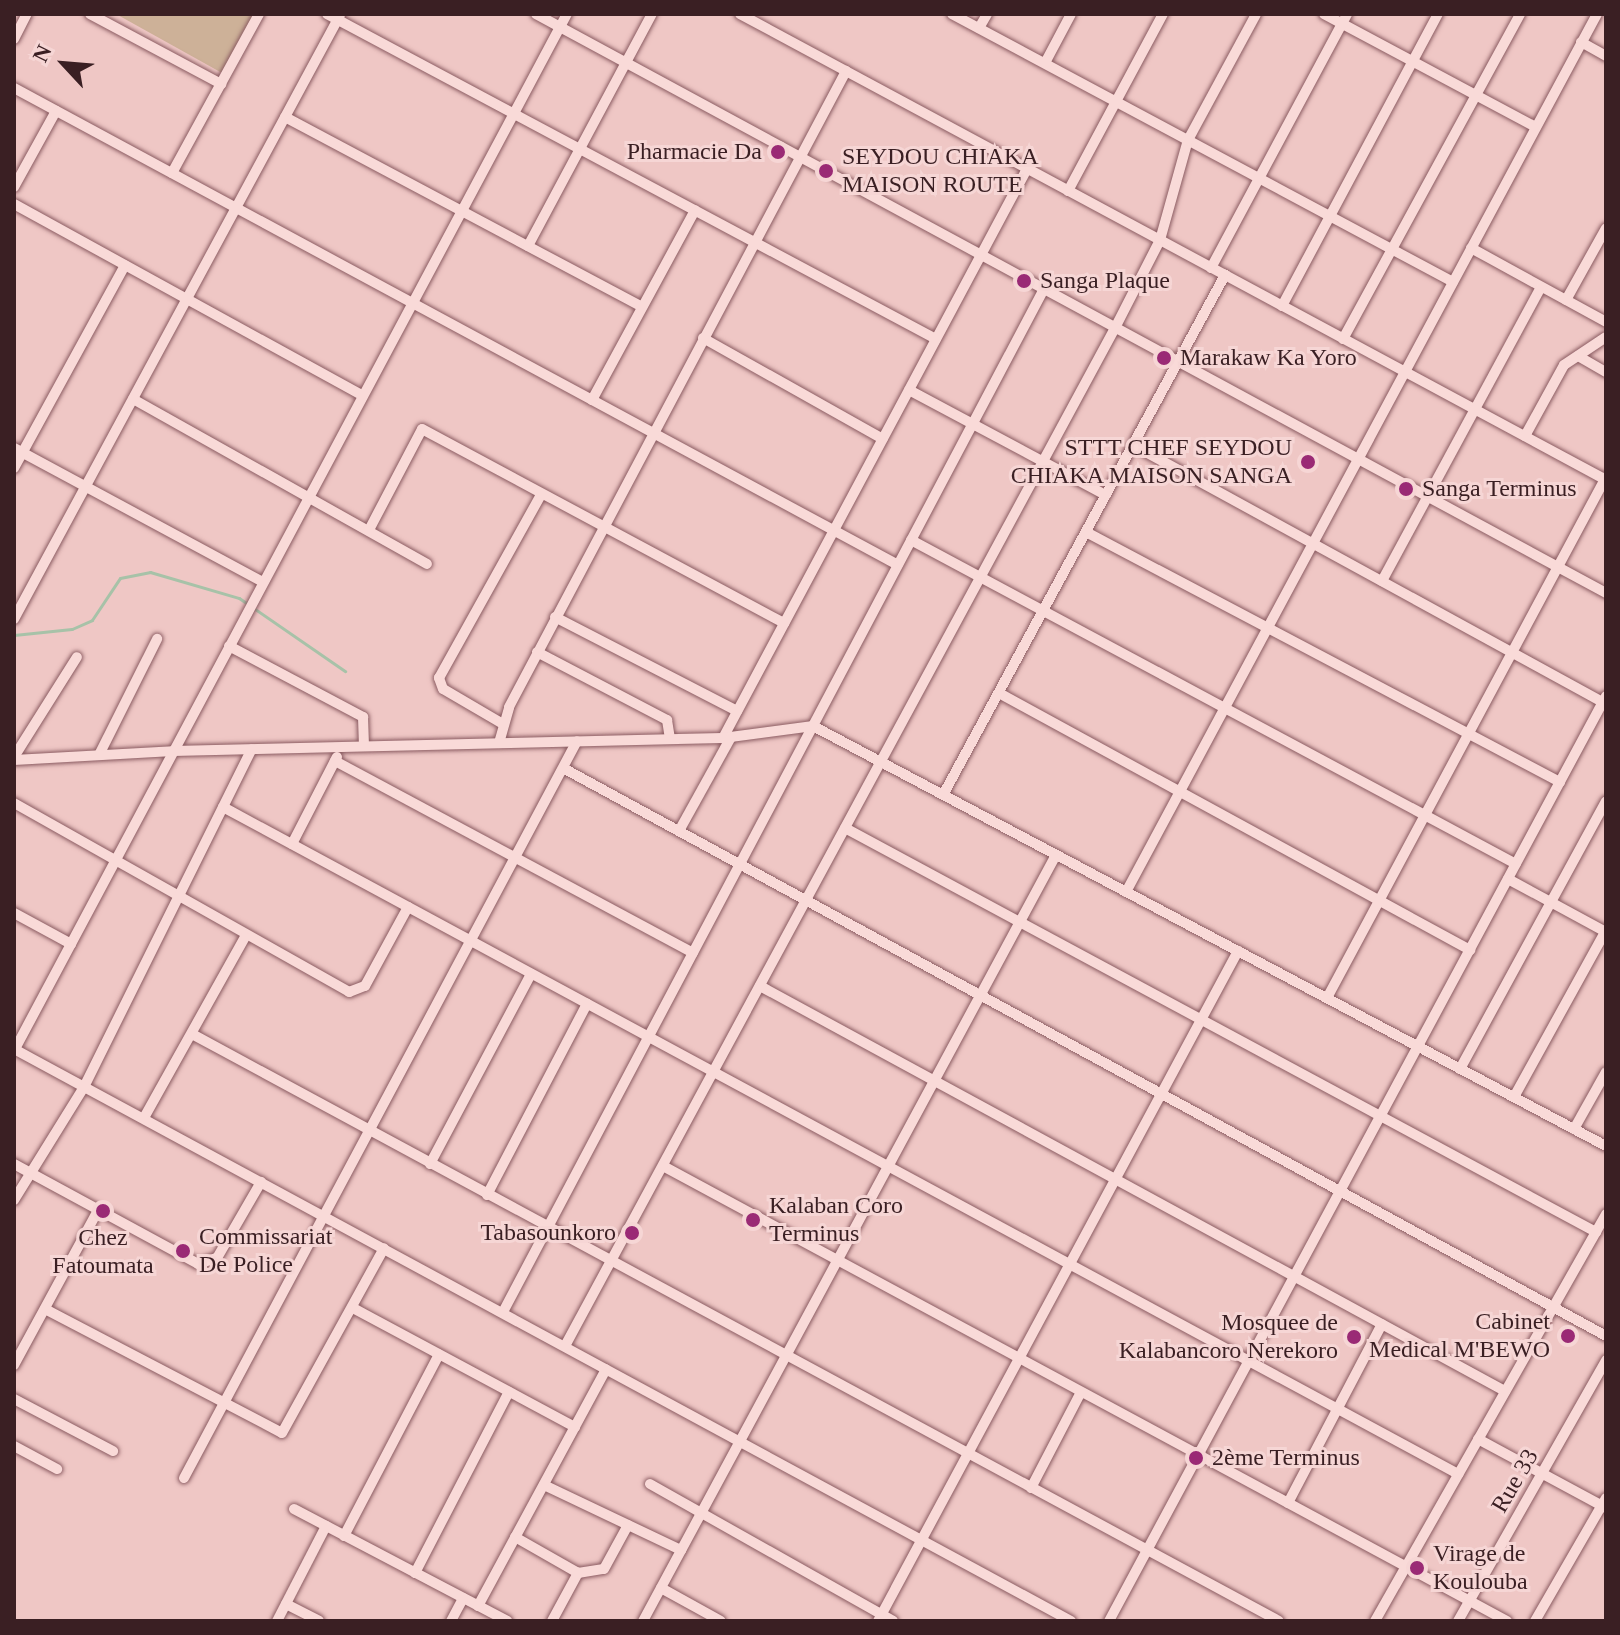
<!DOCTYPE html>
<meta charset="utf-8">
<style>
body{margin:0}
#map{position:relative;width:1620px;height:1635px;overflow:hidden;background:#efc7c5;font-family:"Times New Roman",serif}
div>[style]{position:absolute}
.green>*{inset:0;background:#cdb198}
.stream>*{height:3px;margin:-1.5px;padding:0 1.5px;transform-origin:1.5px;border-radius:1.5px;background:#a7c2a8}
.roads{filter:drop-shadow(0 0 2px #8a5b61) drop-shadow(0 0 2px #8a5b61)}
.street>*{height:10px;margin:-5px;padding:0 5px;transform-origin:5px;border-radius:5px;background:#f9dad8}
.dots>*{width:22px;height:22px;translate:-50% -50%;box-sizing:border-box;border:4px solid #f6d6d5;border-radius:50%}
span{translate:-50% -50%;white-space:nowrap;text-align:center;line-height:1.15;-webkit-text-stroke:6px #f6d6d5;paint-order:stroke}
.poi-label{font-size:24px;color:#3a1f23}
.right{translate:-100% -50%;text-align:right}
.left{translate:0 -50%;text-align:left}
.street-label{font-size:24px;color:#3a1f23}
.frame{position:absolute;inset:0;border:16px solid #3a1f23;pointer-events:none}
.north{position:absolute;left:24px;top:24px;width:80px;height:80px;-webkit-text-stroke:6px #f6d6d5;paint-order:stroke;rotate:296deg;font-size:22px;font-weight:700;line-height:32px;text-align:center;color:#3a1f23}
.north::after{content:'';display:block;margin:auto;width:28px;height:36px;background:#3a1f23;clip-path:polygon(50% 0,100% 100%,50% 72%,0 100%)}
</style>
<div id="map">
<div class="green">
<div style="clip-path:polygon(116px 14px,254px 14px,222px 73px)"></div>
</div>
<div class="stream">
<div style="left:14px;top:635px;width:58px;rotate:-5.9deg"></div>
<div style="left:72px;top:629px;width:22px;rotate:-24deg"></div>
<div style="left:92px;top:620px;width:50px;rotate:-56.3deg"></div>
<div style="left:120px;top:578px;width:31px;rotate:-11deg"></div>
<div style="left:150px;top:572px;width:93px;rotate:16.3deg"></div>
<div style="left:239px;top:598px;width:129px;rotate:34.6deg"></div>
</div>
<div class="roads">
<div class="street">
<div style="left:90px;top:14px;width:149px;rotate:28.1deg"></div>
<div style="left:327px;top:14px;width:690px;rotate:28.09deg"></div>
<div style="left:536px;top:14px;width:1217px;rotate:28.42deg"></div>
<div style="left:740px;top:14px;width:983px;rotate:28.28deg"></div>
<div style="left:952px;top:14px;width:568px;rotate:28.14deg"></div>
<div style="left:1324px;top:14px;width:240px;rotate:28.1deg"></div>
<div style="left:979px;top:28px;width:16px;rotate:-60deg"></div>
<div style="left:14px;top:39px;width:28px;rotate:-63deg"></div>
<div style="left:1581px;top:42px;width:29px;rotate:29deg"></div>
<div style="left:1045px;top:63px;width:55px;rotate:-62deg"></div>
<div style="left:14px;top:88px;width:1004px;rotate:28.35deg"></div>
<div style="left:285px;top:117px;width:404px;rotate:28deg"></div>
<div style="left:172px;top:173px;width:181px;rotate:-61.3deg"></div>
<div style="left:14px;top:187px;width:87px;rotate:-61.1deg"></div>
<div style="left:1068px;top:191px;width:201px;rotate:-61.8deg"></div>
<div style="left:14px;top:204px;width:398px;rotate:28.8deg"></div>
<div style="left:528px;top:246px;width:263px;rotate:-61.9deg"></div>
<div style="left:1471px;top:248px;width:154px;rotate:28.7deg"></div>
<div style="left:1211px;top:268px;width:288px;rotate:-61.8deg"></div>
<div style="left:1566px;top:300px;width:82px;rotate:-60.9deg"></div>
<div style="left:1282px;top:306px;width:331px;rotate:-61.9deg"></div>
<div style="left:703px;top:338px;width:206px;rotate:29.3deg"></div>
<div style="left:1343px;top:339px;width:370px;rotate:-61.4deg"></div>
<div style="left:1578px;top:356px;width:32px;rotate:30deg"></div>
<div style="left:909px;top:390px;width:223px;rotate:28.1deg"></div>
<div style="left:133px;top:399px;width:337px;rotate:29.3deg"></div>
<div style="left:592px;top:400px;width:216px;rotate:-61.5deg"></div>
<div style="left:1525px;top:436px;width:81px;rotate:-61.2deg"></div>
<div style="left:1564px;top:365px;width:50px;rotate:-33.7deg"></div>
<div style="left:1133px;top:445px;width:539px;rotate:28.7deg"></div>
<div style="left:14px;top:448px;width:283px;rotate:28.3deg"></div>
<div style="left:14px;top:468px;width:231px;rotate:-61.3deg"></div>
<div style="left:369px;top:530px;width:114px;rotate:-62.3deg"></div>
<div style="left:422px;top:429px;width:411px;rotate:28.2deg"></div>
<div style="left:1086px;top:532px;width:536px;rotate:27.81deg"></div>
<div style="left:911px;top:540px;width:686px;rotate:28.17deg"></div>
<div style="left:1382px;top:581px;width:334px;rotate:-61.6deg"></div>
<div style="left:555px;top:617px;width:205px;rotate:27.3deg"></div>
<div style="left:14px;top:619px;width:686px;rotate:-61.64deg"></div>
<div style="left:229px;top:646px;width:152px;rotate:27.9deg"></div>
<div style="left:363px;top:717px;width:29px;rotate:88deg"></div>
<div style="left:537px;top:652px;width:147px;rotate:27.6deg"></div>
<div style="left:667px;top:720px;width:19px;rotate:81deg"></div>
<div style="left:999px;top:693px;width:537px;rotate:28.62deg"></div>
<div style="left:503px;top:724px;width:69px;rotate:-149.7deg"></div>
<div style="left:443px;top:689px;width:12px;rotate:-110deg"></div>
<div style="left:439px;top:678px;width:210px;rotate:-60.9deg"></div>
<div style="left:723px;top:738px;width:645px;rotate:-61.89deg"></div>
<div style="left:499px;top:743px;width:37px;rotate:-74deg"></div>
<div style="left:509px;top:707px;width:720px;rotate:-62.08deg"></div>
<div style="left:99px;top:755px;width:130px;rotate:-63.4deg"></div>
<div style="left:14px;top:757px;width:118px;rotate:-57.8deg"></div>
<div style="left:14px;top:760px;width:159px;rotate:-3.2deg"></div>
<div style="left:173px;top:751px;width:550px;rotate:-1.35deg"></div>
<div style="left:723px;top:738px;width:91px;rotate:-7.6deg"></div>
<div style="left:813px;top:726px;width:897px;rotate:27.91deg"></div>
<div style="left:335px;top:761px;width:406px;rotate:28.2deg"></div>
<div style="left:563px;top:768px;width:1188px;rotate:28.57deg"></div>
<div style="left:943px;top:795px;width:592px;rotate:-61.53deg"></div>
<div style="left:14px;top:803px;width:385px;rotate:29.4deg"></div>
<div style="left:349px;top:992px;width:17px;rotate:-21deg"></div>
<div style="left:365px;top:986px;width:90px;rotate:-61.4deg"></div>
<div style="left:223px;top:807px;width:1404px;rotate:28.37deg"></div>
<div style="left:845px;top:828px;width:853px;rotate:28.28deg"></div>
<div style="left:679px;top:831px;width:107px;rotate:-61deg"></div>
<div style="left:292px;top:844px;width:98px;rotate:-62.7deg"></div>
<div style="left:1508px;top:879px;width:111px;rotate:28.4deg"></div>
<div style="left:1126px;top:892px;width:996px;rotate:-61.79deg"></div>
<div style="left:14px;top:913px;width:65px;rotate:28.5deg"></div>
<div style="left:760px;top:986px;width:848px;rotate:28.53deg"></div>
<div style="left:1327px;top:998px;width:591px;rotate:-61.83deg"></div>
<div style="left:192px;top:1034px;width:1235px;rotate:28.37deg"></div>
<div style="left:14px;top:1049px;width:1202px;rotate:28.42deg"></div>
<div style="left:15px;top:1049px;width:1173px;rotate:-61.93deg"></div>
<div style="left:1460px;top:1069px;width:305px;rotate:-61.4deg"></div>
<div style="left:1514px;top:1097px;width:191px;rotate:-61.1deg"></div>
<div style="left:145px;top:1116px;width:205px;rotate:-60.8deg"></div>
<div style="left:1574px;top:1129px;width:65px;rotate:-60.7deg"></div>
<div style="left:14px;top:1164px;width:209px;rotate:28.5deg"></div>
<div style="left:198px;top:1264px;width:20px;rotate:-18deg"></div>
<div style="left:217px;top:1258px;width:88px;rotate:-59.9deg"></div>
<div style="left:430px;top:1164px;width:215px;rotate:-62deg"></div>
<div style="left:663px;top:1166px;width:959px;rotate:28.33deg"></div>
<div style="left:487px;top:1195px;width:216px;rotate:-62.4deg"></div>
<div style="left:14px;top:1200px;width:133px;rotate:-58.2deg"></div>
<div style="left:84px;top:1087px;width:377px;rotate:-63.6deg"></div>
<div style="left:353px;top:1308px;width:252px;rotate:28.2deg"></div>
<div style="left:45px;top:1309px;width:267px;rotate:27.6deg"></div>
<div style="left:282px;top:1433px;width:211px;rotate:-61.1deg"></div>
<div style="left:503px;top:1312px;width:1157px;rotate:-62.13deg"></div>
<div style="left:565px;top:1346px;width:1157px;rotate:-61.62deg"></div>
<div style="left:1115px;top:328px;width:99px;rotate:-62.9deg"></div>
<div style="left:1160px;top:240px;width:104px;rotate:-74.4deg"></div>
<div style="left:1188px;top:140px;width:143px;rotate:-61.6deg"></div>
<div style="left:14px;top:1365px;width:176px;rotate:-61.5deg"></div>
<div style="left:14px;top:1399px;width:112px;rotate:27.7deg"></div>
<div style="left:1478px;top:1439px;width:145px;rotate:28.3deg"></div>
<div style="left:14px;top:1446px;width:49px;rotate:28.1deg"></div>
<div style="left:184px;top:1478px;width:835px;rotate:-61.93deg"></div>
<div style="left:650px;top:1484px;width:279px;rotate:29.4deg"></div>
<div style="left:544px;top:1485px;width:152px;rotate:25.4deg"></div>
<div style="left:1031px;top:1488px;width:108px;rotate:-62.5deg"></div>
<div style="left:1288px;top:1503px;width:202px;rotate:-62.3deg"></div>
<div style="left:294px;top:1509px;width:241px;rotate:27.7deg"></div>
<div style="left:344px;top:1536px;width:205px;rotate:-62.4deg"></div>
<div style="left:515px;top:1537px;width:73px;rotate:29.7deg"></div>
<div style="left:415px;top:1573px;width:204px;rotate:-62.6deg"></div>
<div style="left:661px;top:1588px;width:68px;rotate:28.8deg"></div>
<div style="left:286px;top:1604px;width:37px;rotate:27deg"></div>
<div style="left:478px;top:1606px;width:269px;rotate:-61.6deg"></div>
<div style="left:277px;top:1621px;width:107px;rotate:-62.7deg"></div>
<div style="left:451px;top:1621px;width:26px;rotate:-62deg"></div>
<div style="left:552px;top:1621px;width:55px;rotate:-61.6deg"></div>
<div style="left:578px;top:1573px;width:26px;rotate:-9deg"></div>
<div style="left:604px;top:1569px;width:50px;rotate:-61.4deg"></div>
<div style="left:643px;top:1621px;width:870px;rotate:-61.67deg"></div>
<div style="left:878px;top:1621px;width:761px;rotate:-61.75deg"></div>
<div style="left:1109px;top:1621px;width:1050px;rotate:-61.75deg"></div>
<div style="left:1375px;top:1621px;width:468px;rotate:-60.4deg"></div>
<div style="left:1458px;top:1621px;width:300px;rotate:-60.4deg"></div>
<div style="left:1535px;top:1621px;width:142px;rotate:-60deg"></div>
</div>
</div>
<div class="dots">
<div style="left:778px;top:152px;background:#9a2a75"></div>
<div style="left:826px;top:171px;background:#9a2a75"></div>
<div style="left:1024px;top:281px;background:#9a2a75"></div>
<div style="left:1164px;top:358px;background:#9a2a75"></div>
<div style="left:1308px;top:462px;background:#9a2a75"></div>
<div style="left:1406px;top:489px;background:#9a2a75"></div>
<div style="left:103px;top:1211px;background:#9a2a75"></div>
<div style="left:753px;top:1220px;background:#9a2a75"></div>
<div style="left:632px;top:1233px;background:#9a2a75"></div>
<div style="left:183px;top:1251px;background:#9a2a75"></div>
<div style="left:1568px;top:1336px;background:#9a2a75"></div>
<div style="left:1354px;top:1337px;background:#9a2a75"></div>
<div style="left:1196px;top:1458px;background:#9a2a75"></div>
<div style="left:1417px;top:1568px;background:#9a2a75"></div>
</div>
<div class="poi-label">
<span class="right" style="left:762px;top:152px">Pharmacie Da</span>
<span class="left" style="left:842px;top:171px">SEYDOU CHIAKA<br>MAISON ROUTE</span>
<span class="left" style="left:1040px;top:281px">Sanga Plaque</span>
<span class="left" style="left:1180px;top:358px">Marakaw Ka Yoro</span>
<span class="right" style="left:1292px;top:462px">STTT CHEF SEYDOU<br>CHIAKA MAISON SANGA</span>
<span class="left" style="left:1422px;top:489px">Sanga Terminus</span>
<span class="left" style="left:769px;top:1220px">Kalaban Coro<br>Terminus</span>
<span class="right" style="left:616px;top:1233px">Tabasounkoro</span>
<span class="left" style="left:199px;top:1251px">Commissariat<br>De Police</span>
<span style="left:103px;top:1252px">Chez<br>Fatoumata</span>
<span class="right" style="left:1550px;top:1336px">Cabinet<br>Medical M'BEWO</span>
<span class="right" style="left:1338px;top:1337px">Mosquee de<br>Kalabancoro Nerekoro</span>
<span class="left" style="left:1212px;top:1458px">2ème Terminus</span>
<span class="left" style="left:1433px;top:1568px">Virage de<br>Koulouba</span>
</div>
<div class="street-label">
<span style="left:1515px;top:1481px;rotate:-60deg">Rue 33</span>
</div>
<div class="frame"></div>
<div class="north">N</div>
</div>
